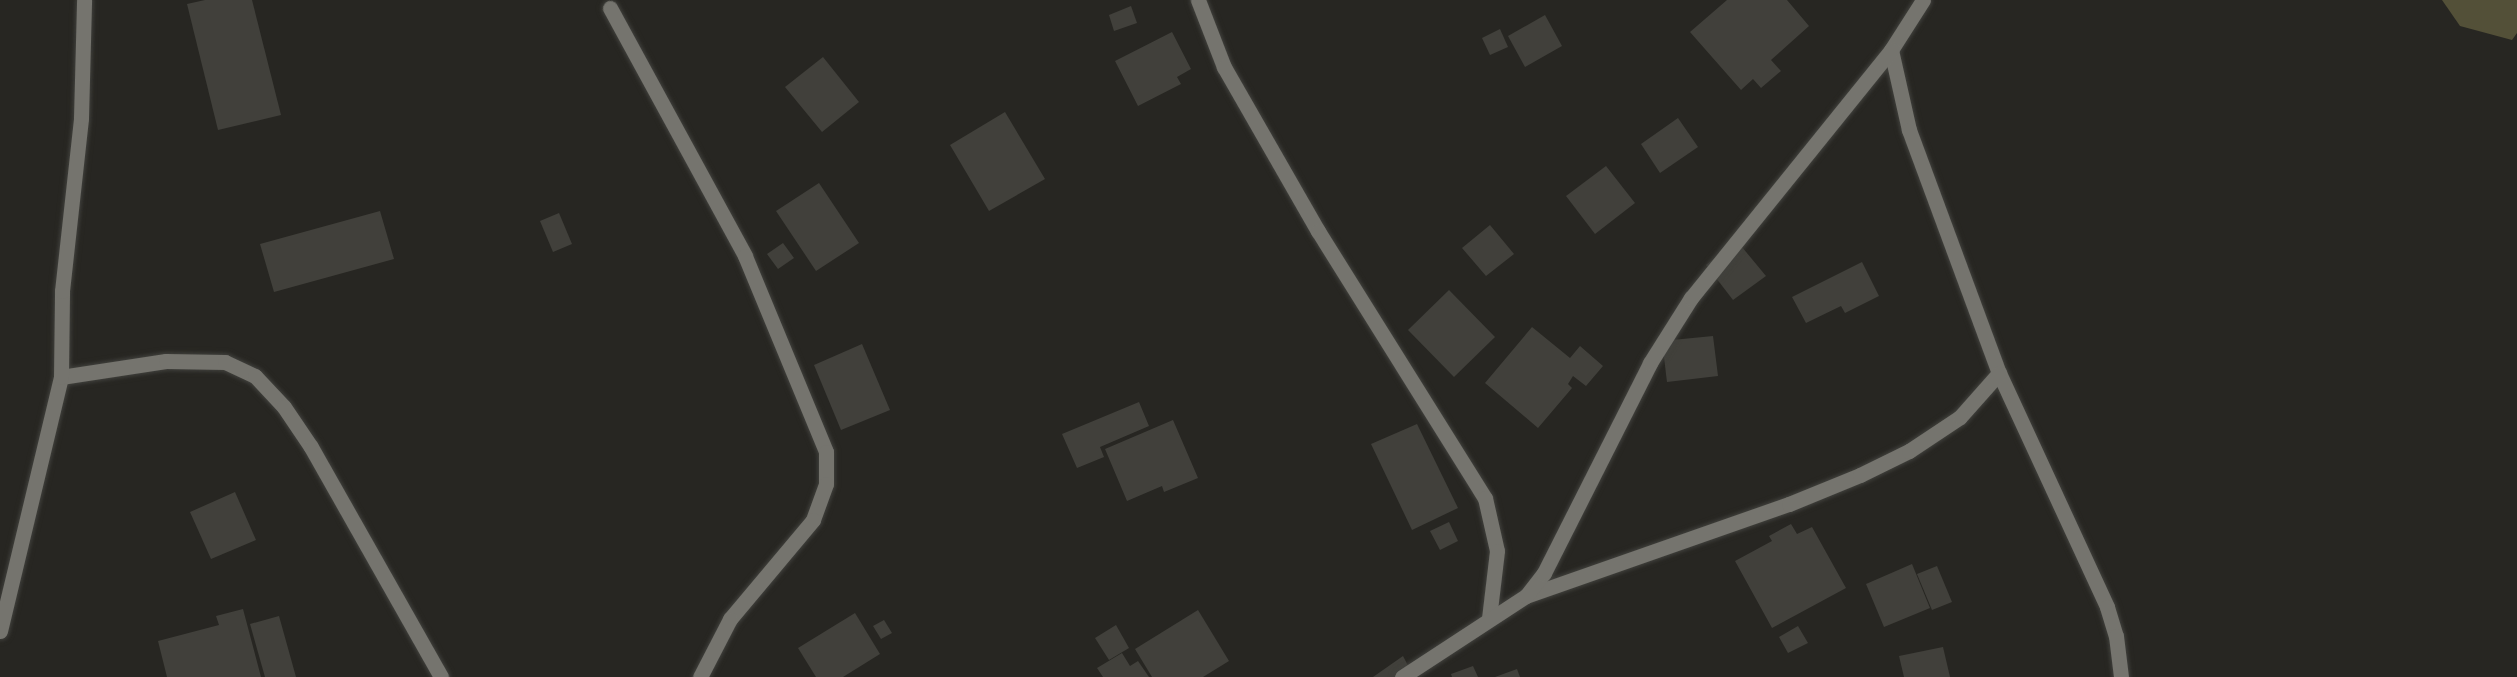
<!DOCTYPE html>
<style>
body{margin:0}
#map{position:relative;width:2517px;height:677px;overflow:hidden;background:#272622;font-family:Karla,sans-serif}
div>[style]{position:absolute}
.green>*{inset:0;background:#535038}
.building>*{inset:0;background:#41403b}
.roads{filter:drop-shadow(0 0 2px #41413d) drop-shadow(0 0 2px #41413d)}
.minor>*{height:15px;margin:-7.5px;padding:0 7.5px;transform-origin:7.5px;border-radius:7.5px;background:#75746e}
span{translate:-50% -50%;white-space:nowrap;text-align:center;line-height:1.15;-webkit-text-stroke:6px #272622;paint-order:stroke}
</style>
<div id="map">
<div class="green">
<div style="clip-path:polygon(2442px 0,2517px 0,2517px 33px,2512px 40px,2460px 26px)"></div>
</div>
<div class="building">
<div style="clip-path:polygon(205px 0,252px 0,281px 115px,218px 130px,187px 4px)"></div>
<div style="clip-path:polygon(1727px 0,1787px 0,1809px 26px,1771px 60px,1781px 71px,1761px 88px,1753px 79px,1741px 90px,1690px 32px)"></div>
<div style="clip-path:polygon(1131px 6px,1137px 23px,1114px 31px,1109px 15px)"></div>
<div style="clip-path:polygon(1545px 15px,1562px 46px,1525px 67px,1508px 36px)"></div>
<div style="clip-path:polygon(1500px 29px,1508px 47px,1490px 55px,1482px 38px)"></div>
<div style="clip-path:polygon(1172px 32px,1191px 69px,1177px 77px,1181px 84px,1138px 106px,1115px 61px)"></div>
<div style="clip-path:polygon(823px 57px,859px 102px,822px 132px,785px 87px)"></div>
<div style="clip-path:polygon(1005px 112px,1045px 179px,989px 211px,950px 145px)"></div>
<div style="clip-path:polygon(1678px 118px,1698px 147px,1660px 173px,1641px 144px)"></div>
<div style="clip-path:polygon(1606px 166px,1635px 203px,1595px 234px,1566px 196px)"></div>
<div style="clip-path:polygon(819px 183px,859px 243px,816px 271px,776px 211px)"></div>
<div style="clip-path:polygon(380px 211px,394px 259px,274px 292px,260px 244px)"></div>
<div style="clip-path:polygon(559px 213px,572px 244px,553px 252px,540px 221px)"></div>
<div style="clip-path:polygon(1490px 225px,1514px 254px,1486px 276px,1462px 248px)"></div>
<div style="clip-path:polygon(1737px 241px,1766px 276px,1733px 300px,1706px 265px)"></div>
<div style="clip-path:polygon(783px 243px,794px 258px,778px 269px,767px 254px)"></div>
<div style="clip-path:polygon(1862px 262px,1879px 296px,1845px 313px,1841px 306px,1806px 323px,1792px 297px)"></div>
<div style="clip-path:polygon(1449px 290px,1495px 337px,1454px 377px,1408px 330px)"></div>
<div style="clip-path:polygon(1532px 327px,1570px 358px,1580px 346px,1603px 366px,1586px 386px,1573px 376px,1568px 384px,1572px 388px,1538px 428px,1485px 383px)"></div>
<div style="clip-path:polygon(1713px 336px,1718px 376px,1667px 382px,1662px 341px)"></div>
<div style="clip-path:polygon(862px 344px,890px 410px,841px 430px,814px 365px)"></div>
<div style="clip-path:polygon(1139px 402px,1149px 426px,1100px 447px,1104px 457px,1077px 468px,1062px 434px)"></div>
<div style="clip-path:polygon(1173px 420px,1198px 478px,1164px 492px,1162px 486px,1127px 501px,1105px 449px)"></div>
<div style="clip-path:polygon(1417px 424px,1458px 508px,1412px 530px,1371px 444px)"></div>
<div style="clip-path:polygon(235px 492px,256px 540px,211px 559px,190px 512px)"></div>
<div style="clip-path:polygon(1449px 522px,1458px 541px,1440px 550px,1430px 531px)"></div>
<div style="clip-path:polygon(1791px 524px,1797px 534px,1812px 527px,1846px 588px,1772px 628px,1735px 561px,1772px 541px,1769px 536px)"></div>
<div style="clip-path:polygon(1912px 564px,1930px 608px,1884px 627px,1866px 584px)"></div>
<div style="clip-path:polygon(1937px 566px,1952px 602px,1932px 610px,1917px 574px)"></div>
<div style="clip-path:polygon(243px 609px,261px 677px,167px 677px,158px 641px,219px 625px,216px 616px)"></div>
<div style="clip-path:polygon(1198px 610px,1229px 661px,1203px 677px,1152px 677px,1135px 649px)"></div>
<div style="clip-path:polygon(855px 613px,880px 654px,843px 677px,816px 677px,798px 648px)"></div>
<div style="clip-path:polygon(279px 616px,296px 677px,265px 677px,250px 624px)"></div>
<div style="clip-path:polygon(884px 620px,892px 633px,881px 639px,873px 626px)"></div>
<div style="clip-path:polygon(1116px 625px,1129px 648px,1109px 660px,1095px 638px)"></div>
<div style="clip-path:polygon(1798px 626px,1808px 643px,1788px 653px,1779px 637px)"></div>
<div style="clip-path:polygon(1943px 647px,1950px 677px,1904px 677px,1899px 656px)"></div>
<div style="clip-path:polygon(1122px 653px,1130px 666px,1138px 661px,1149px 677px,1103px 677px,1097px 668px)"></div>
<div style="clip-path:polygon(1403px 656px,1414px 677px,1373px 677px)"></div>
<div style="clip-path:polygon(1473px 666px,1478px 677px,1452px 677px,1451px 674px)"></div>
<div style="clip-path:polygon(1517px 669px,1520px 677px,1495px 677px)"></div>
</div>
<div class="roads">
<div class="minor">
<div style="left:1198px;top:0;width:72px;rotate:68.8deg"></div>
<div style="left:1224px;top:67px;width:189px;rotate:60.2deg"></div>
<div style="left:1318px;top:231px;width:315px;rotate:58deg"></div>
<div style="left:1485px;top:498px;width:54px;rotate:77.2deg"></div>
<div style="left:1497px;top:551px;width:67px;rotate:96.8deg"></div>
<div style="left:1923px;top:0;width:59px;rotate:122.6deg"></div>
<div style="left:1891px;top:50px;width:82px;rotate:77.3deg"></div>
<div style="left:1909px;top:130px;width:259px;rotate:69.7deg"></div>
<div style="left:1999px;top:373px;width:258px;rotate:65.2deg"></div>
<div style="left:2107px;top:607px;width:30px;rotate:73deg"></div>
<div style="left:2116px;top:636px;width:41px;rotate:83deg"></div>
<div style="left:610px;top:8px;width:282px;rotate:61.4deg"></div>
<div style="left:745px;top:256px;width:212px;rotate:67.5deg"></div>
<div style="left:826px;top:452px;width:32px;rotate:90deg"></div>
<div style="left:826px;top:484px;width:38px;rotate:110deg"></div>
<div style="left:813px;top:520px;width:129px;rotate:130deg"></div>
<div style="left:730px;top:619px;width:65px;rotate:117.3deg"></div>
<div style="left:61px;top:377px;width:106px;rotate:-8.7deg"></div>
<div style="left:166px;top:361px;width:59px;rotate:1deg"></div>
<div style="left:225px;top:362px;width:33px;rotate:25deg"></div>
<div style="left:255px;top:376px;width:42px;rotate:46.9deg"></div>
<div style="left:284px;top:407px;width:48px;rotate:56deg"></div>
<div style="left:311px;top:447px;width:264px;rotate:60.5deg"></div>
<div style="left:1526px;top:596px;width:279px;rotate:-19.3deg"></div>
<div style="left:1789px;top:504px;width:77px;rotate:-22.2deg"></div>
<div style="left:1860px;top:475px;width:55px;rotate:-26.1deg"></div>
<div style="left:1909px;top:451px;width:61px;rotate:-33.7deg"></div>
<div style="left:1960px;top:417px;width:59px;rotate:-48.4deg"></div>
<div style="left:0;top:631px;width:261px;rotate:-76.5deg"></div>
<div style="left:61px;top:377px;width:86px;rotate:-89.3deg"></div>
<div style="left:62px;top:291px;width:174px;rotate:-83.7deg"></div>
<div style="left:81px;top:118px;width:118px;rotate:-88.5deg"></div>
<div style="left:1402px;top:677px;width:148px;rotate:-33.2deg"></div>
<div style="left:1526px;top:596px;width:29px;rotate:-52deg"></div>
<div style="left:1544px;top:573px;width:235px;rotate:-63.2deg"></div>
<div style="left:1650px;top:363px;width:77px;rotate:-57.8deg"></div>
<div style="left:1691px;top:298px;width:319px;rotate:-51.1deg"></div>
</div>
</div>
</div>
